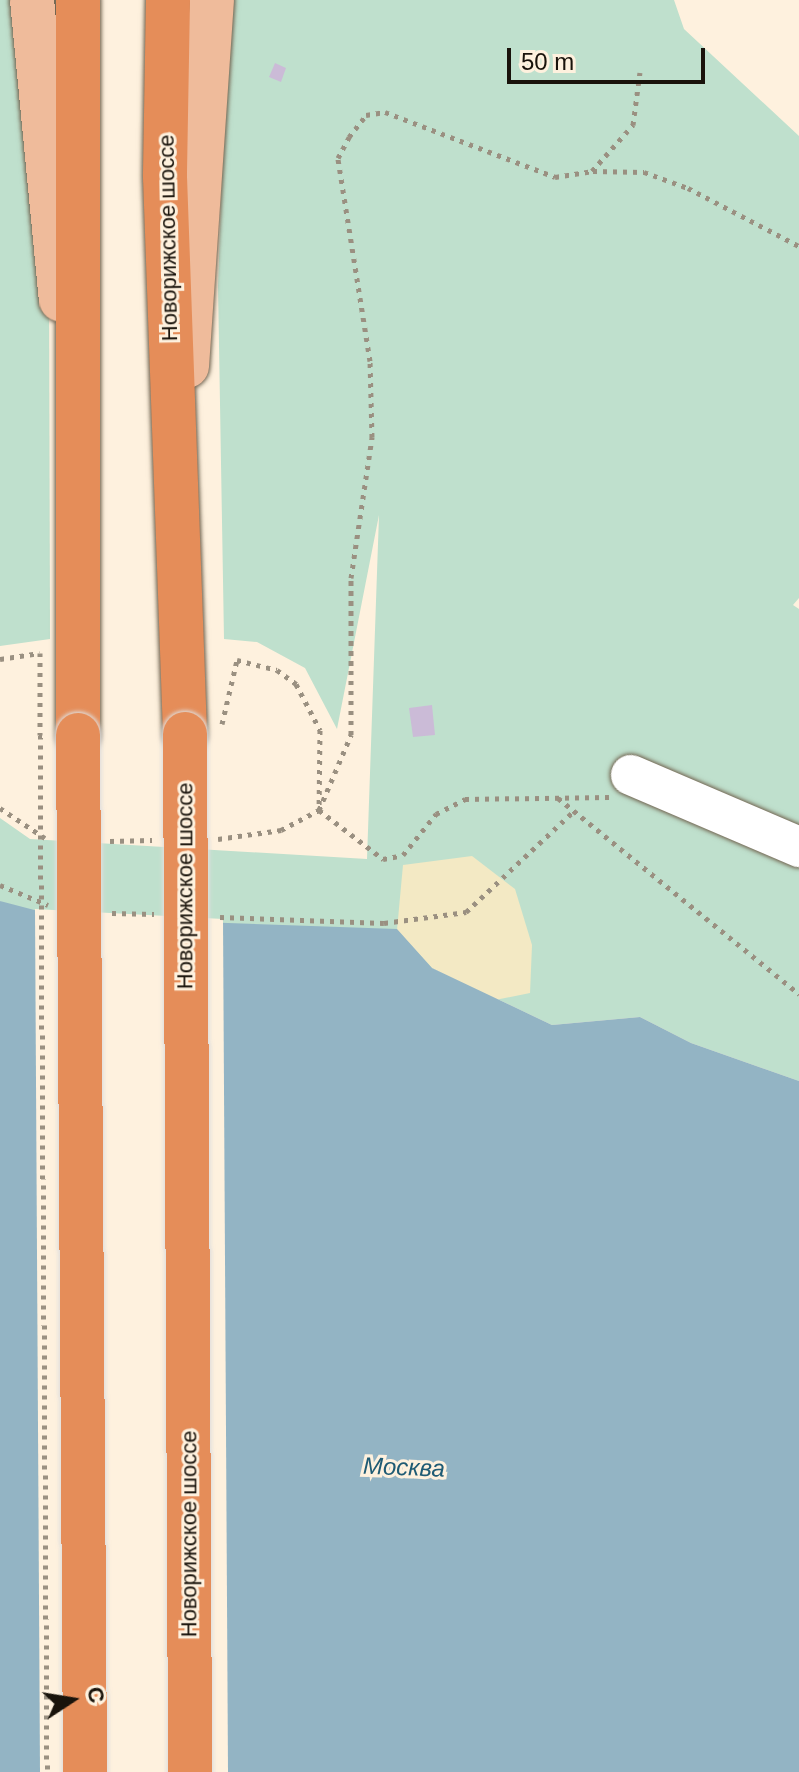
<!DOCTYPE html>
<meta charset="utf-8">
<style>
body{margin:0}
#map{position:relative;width:799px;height:1772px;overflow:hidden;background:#fef1de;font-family:Arial,sans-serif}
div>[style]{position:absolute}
.green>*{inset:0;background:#bfe0cd}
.sand>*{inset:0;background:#f3e9c4}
.water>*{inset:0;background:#93b4c4}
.pier>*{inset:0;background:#fef1de}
.building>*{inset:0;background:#cbbbd7}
.path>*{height:5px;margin-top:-2.5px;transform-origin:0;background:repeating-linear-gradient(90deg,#9a9081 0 4px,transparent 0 10px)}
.roads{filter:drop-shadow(0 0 2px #726551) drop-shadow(0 0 2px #726551)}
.minor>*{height:40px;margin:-20px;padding:0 20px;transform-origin:20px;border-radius:20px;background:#fff}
.major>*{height:44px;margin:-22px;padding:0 22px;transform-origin:22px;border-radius:22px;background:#efbb9b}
.highway>*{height:44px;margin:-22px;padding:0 22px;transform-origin:22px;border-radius:22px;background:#e58d59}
.path-bridge>*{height:5px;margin-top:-2.5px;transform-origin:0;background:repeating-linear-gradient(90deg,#9a9081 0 4px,transparent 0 10px)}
.bridges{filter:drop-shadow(0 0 2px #dfdedd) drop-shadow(0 0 2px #dfdedd)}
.highway-bridge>*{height:44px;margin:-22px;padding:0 22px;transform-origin:22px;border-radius:22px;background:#e58d59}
span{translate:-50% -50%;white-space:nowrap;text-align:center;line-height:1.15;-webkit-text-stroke:6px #fef1de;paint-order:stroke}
.street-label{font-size:22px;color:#19130b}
.water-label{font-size:24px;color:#1f5b74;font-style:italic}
.north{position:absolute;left:32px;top:1660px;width:80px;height:80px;-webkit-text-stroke:6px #fef1de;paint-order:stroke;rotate:78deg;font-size:22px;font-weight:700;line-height:32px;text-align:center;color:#19130b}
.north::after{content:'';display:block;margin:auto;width:28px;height:36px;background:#19130b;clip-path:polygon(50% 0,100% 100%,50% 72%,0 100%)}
.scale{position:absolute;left:507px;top:48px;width:198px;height:36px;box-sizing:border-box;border:4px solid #19130b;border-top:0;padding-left:10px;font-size:24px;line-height:28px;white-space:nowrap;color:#19130b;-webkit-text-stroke:6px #fef1de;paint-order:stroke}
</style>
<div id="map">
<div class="green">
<div style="clip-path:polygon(0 0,17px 0,49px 295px,50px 639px,0 646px)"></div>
<div style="clip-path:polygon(228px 0,674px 0,684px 29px,799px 136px,799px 598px,793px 605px,799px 609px,799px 1081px,691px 1043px,640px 1017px,552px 1025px,432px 968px,16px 911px,0 901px,0 818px,30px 839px,367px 859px,379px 515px,337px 729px,305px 668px,257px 642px,224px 639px,218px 286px)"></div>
</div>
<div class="sand">
<div style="clip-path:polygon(472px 856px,515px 889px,532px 945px,530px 993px,495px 1000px,432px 968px,397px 930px,403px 865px)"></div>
</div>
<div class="water">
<div style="clip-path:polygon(0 901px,61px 917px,397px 929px,432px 968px,552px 1025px,640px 1017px,691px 1043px,799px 1081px,799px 1772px,0 1772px)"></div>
</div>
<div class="pier">
<div style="clip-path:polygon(35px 909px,223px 919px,228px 1772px,40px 1772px)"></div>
</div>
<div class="building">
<div style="clip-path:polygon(275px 63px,286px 68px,281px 82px,269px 77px)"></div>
<div style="clip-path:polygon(432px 705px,435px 735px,413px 737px,409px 708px)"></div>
</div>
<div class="path">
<div style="left:593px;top:171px;width:51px;rotate:1.1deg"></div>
<div style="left:644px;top:172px;width:47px;rotate:20deg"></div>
<div style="left:688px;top:188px;width:125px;rotate:27.6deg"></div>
<div style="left:0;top:659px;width:40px;rotate:-8.5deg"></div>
<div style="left:40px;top:653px;width:82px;rotate:90deg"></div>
<div style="left:222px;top:724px;width:66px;rotate:-76.8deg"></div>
<div style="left:237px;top:660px;width:41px;rotate:14deg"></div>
<div style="left:277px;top:670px;width:24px;rotate:36deg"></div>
<div style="left:296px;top:684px;width:52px;rotate:62.4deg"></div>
<div style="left:320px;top:730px;width:80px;rotate:90.7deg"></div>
<div style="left:319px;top:810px;width:81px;rotate:37.4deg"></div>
<div style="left:383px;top:859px;width:20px;rotate:-11deg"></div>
<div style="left:403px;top:855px;width:53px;rotate:-51.2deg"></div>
<div style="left:436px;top:814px;width:33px;rotate:-27deg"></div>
<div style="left:465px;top:799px;width:144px;rotate:-0.8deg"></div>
<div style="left:558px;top:798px;width:311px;rotate:39.1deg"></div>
<div style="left:0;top:808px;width:54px;rotate:33.7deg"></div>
<div style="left:218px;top:839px;width:64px;rotate:-8.1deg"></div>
<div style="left:281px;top:830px;width:43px;rotate:-27.8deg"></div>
<div style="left:319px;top:810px;width:82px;rotate:-66.9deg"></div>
<div style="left:351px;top:735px;width:157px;rotate:-90deg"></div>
<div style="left:351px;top:578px;width:143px;rotate:-81.5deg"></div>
<div style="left:372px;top:437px;width:76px;rotate:-91.5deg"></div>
<div style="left:370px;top:361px;width:206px;rotate:-99deg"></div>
<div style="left:338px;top:158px;width:24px;rotate:-62deg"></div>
<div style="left:349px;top:137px;width:28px;rotate:-52deg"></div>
<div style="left:366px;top:115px;width:19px;rotate:-9deg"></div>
<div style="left:385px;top:112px;width:182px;rotate:20.9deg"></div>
<div style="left:555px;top:177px;width:37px;rotate:-9deg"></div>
<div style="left:592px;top:171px;width:62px;rotate:-48.3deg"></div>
<div style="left:633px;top:125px;width:53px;rotate:-82.5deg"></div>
<div style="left:110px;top:841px;width:42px;rotate:-1.4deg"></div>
<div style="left:0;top:885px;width:52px;rotate:22.6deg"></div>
<div style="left:112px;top:913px;width:42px;rotate:1.4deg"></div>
<div style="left:220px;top:917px;width:164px;rotate:2.1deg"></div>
<div style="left:384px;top:923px;width:83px;rotate:-7.6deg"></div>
<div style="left:466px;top:912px;width:148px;rotate:-43.1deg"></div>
</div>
<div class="roads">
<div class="minor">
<div style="left:631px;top:775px;width:183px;rotate:23.2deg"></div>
</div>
<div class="major">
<div style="left:32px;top:0;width:301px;rotate:84.5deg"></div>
<div style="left:187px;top:366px;width:367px;rotate:-86.1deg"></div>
</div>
<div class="highway">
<div style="left:168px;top:0;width:177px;rotate:91deg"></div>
<div style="left:165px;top:177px;width:557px;rotate:87.94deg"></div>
<div style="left:78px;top:735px;width:735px;rotate:-90deg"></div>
</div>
</div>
<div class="path-bridge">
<div style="left:40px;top:735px;width:1037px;rotate:89.61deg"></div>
</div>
<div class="bridges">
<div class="highway-bridge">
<div style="left:185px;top:734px;width:1038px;rotate:89.72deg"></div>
<div style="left:78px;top:735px;width:1037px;rotate:89.61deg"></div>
</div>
</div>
<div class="street-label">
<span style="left:168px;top:238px;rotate:-91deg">Новорижское шоссе</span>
<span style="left:185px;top:886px;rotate:-90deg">Новорижское шоссе</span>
<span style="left:189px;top:1534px;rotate:-90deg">Новорижское шоссе</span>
</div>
<div class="water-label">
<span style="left:404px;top:1467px;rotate:2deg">Москва</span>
</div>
<div class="north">С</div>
<div class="scale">50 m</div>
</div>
